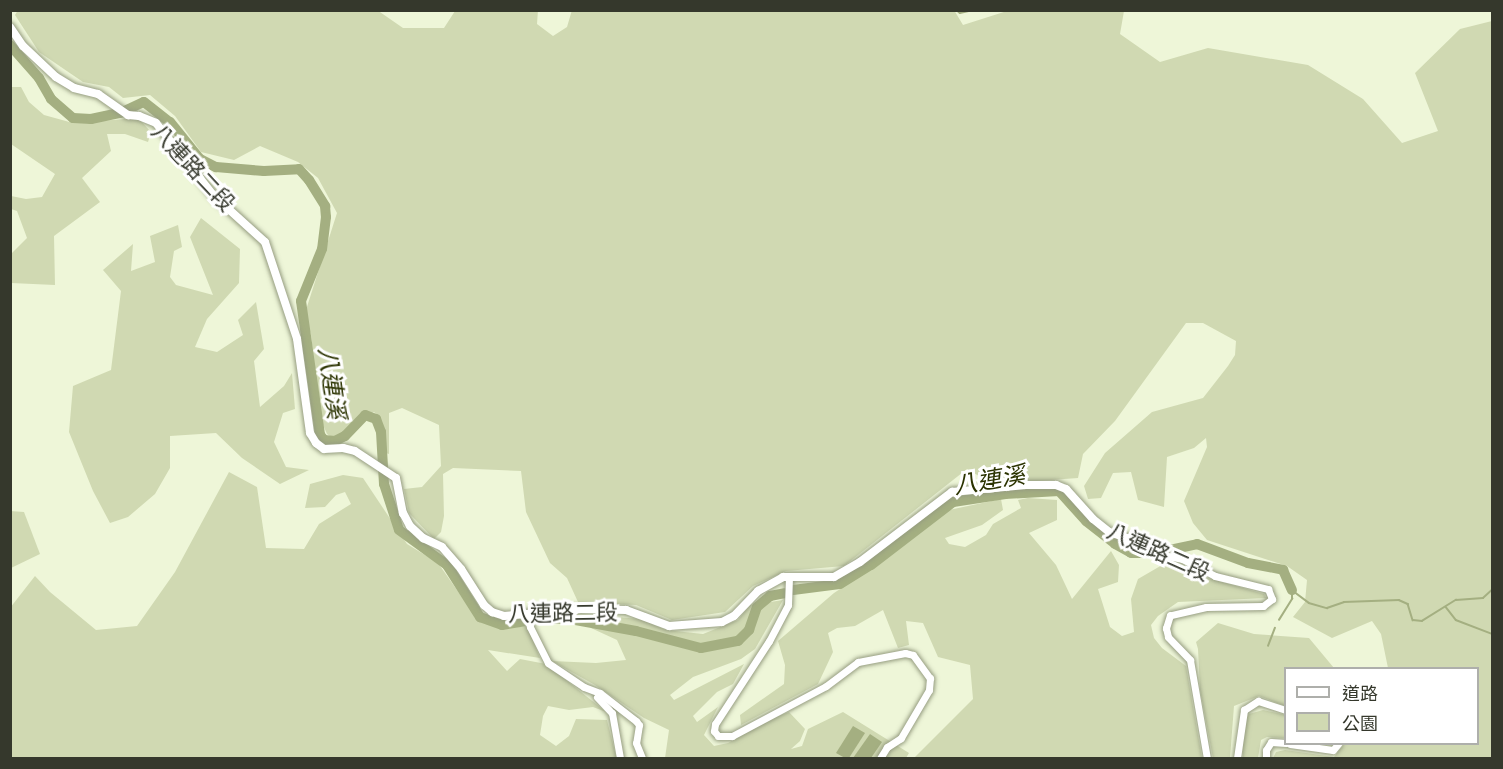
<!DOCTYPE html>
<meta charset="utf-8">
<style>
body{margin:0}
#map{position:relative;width:1503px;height:769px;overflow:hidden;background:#eef6d8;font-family:Commissioner,"Noto Sans TC",sans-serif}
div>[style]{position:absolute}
.green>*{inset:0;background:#d0d9b2}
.water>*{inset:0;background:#a4af81}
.stream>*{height:1.5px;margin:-0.75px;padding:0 0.75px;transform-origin:0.75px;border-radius:0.75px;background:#a4af81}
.river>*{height:10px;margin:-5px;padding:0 5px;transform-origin:5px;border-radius:5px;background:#a4af81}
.roads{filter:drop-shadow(0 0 2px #969d81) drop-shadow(0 0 2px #969d81)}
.minor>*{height:7px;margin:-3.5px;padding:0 3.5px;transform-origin:3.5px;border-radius:3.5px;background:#fff}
.tertiary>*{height:8px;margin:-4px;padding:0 4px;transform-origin:4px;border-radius:4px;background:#fff}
span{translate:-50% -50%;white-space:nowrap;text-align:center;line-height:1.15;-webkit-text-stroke:6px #fff;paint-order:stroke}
.street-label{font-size:22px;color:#35382c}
.water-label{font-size:24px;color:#2b3300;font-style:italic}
.frame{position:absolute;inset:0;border:12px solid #35382c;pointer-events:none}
.legend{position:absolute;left:1284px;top:667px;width:195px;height:78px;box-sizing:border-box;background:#fff;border:2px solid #aeafab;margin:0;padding:8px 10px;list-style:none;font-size:18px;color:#35382c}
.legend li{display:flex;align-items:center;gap:12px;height:30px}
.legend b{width:30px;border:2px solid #aeafab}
</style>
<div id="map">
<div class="green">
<div style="clip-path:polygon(18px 10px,377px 10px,403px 28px,444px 28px,455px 11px,538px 10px,537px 24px,553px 36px,567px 27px,572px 10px,954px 10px,963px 25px,1007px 11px,1124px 11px,1120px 34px,1160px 62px,1208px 48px,1308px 65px,1363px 99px,1402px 143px,1438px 131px,1415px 73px,1460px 29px,1492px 21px,1492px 758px,1273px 758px,1276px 752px,1285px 750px,1334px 757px,1344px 744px,1478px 744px,1478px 668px,1388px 668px,1381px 634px,1372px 621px,1332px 638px,1293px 617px,1305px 602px,1307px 580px,1287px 566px,1207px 540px,1193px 523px,1184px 501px,1207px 447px,1206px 438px,1194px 448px,1167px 457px,1164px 507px,1138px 500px,1131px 472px,1113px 473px,1101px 498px,1088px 499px,1084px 486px,1105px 453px,1152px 412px,1203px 398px,1228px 366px,1235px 355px,1236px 341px,1203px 323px,1186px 323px,1115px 421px,1083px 454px,1078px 478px,979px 485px,979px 476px,967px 469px,844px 566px,786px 571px,753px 586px,725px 612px,672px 620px,636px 605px,578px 602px,567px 578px,550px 563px,526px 512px,521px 471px,453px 468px,443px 474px,444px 516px,441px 532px,434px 539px,409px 513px,404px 489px,422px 487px,441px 466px,439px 425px,402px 408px,389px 413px,389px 454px,386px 453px,380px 418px,374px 412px,363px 417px,345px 438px,335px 440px,327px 434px,320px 418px,311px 335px,305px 313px,337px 213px,318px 178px,298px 162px,260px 146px,234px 160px,201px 152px,175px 116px,150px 95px,123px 98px,109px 87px,83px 82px,39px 52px,15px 15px)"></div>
<div style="clip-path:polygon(11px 87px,21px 87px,29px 102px,44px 115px,73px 123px,138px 118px,151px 132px,148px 142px,125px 134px,107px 134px,111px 151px,82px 178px,100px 202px,54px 236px,55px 285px,11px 283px,10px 255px,27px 238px,17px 211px,11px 209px,11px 196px,26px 199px,42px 197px,55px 174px,11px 144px)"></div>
<div style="clip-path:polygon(201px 218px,240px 249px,239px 283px,207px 319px,195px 347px,217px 352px,243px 335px,238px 320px,256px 302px,264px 349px,254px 361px,260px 407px,284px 386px,292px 373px,295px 409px,283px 413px,274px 442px,286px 467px,309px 470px,280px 484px,242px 458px,216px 433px,170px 436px,170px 468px,155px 494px,128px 517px,110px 523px,93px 491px,69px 432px,73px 386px,111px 370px,121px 291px,103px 270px,133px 244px,131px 271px,155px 262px,150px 236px,178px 225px,182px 247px,174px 251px,170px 277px,176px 285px,213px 295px,190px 237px)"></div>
<div style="clip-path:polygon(229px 472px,257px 487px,266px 548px,304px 549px,319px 524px,351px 504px,345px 492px,336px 495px,325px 507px,305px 508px,310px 484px,343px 475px,363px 478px,407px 544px,438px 563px,471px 610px,500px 629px,527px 626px,540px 658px,488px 650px,507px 671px,520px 659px,546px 664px,606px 712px,593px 707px,569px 710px,548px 706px,543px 716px,540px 735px,556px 746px,569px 736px,576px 719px,607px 720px,616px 756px,623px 758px,11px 758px,10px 608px,35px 576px,50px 592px,96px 630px,137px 626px,175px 572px)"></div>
<div style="clip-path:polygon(1028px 498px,1057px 500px,1057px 520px,1029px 533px,1056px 565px,1072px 599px,1111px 551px,1119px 565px,1118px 582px,1098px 589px,1110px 627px,1122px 636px,1134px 632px,1131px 599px,1138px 579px,1169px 561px,1208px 578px,1264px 594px,1266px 598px,1178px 602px,1158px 616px,1151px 625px,1154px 638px,1162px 648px,1186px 666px,1202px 758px,914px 758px,973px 699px,970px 665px,938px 657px,923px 623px,906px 621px,909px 645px,898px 648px,883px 610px,855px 626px,837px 628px,828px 633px,833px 652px,818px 684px,741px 725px,740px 715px,784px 684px,785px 665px,778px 641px,834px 593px,872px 568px,949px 510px,1001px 499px,1003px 510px,982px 525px,945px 538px,949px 544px,965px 547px,986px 535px,993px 524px,1021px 508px,1018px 500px)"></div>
<div style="clip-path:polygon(10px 511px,24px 512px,40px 554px,11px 568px)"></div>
<div style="clip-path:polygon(783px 600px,755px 649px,741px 659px,693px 677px,670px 695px,674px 700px,744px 664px,733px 684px,717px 692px,693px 716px,697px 722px,718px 707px,704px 735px,714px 746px,728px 743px,773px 718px,789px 712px,805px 729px,800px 741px,791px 749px,802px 746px,808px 729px,843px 712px,909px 753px,906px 758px,665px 758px,669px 730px,644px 718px,595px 685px,552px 661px,596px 663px,626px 660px,617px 640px,591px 628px,593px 615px,640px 619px,666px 630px,703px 634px,738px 620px,750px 605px)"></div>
<div style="clip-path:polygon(1218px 623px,1254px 634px,1309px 638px,1334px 668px,1286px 668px,1285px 706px,1259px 696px,1234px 706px,1230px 758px,1213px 758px,1200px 690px,1198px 649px,1196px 642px)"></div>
<div style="clip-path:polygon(1263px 710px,1286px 715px,1285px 738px,1267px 737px,1261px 740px,1258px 758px,1243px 758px,1242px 726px,1249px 714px)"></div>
</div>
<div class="water">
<div style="clip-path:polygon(853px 726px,865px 733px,849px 758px,845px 758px,836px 753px)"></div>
<div style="clip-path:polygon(870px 734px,882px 742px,871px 758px,853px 758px)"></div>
</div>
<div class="stream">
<div style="left:957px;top:10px;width:4px;rotate:45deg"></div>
<div style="left:960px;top:13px;width:13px;rotate:-13deg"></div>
<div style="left:1292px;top:590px;width:21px;rotate:37deg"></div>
<div style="left:1309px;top:603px;width:19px;rotate:16deg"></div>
<div style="left:1327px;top:608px;width:18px;rotate:-19deg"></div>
<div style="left:1344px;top:602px;width:55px;rotate:-2.1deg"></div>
<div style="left:1399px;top:600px;width:10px;rotate:24deg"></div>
<div style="left:1408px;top:604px;width:17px;rotate:73deg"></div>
<div style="left:1413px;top:620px;width:9px;rotate:6deg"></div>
<div style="left:1422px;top:621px;width:40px;rotate:-32deg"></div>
<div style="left:1456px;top:600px;width:27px;rotate:-4deg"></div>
<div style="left:1483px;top:598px;width:12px;rotate:-42deg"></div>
<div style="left:1446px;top:607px;width:16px;rotate:52deg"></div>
<div style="left:1456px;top:620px;width:39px;rotate:21deg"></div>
<div style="left:1279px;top:620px;width:25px;rotate:-58deg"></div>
<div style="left:1292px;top:599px;width:8px;rotate:-90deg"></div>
<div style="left:1268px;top:646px;width:19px;rotate:-69deg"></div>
</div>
<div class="river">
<div style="left:10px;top:45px;width:44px;rotate:48.7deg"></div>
<div style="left:39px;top:78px;width:24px;rotate:60deg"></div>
<div style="left:51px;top:99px;width:29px;rotate:41deg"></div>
<div style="left:73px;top:118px;width:18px;rotate:3deg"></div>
<div style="left:91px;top:119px;width:30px;rotate:-12deg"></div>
<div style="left:120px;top:113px;width:26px;rotate:-25deg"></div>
<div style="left:144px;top:102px;width:33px;rotate:38deg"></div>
<div style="left:170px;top:122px;width:48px;rotate:51deg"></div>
<div style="left:200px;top:159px;width:18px;rotate:27deg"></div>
<div style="left:216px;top:167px;width:48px;rotate:4.8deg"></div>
<div style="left:264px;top:171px;width:35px;rotate:-3deg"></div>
<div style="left:299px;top:169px;width:15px;rotate:48deg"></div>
<div style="left:309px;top:180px;width:31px;rotate:58deg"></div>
<div style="left:325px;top:206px;width:11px;rotate:85deg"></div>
<div style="left:326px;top:217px;width:32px;rotate:97deg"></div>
<div style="left:322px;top:249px;width:56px;rotate:112deg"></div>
<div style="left:301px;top:301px;width:135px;rotate:81.9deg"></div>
<div style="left:320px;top:435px;width:6px;rotate:51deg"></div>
<div style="left:324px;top:440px;width:11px;rotate:5deg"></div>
<div style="left:335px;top:441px;width:11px;rotate:-27deg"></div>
<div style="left:345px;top:436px;width:29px;rotate:-46deg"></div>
<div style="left:365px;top:415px;width:12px;rotate:20deg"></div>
<div style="left:376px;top:419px;width:14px;rotate:69deg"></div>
<div style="left:381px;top:432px;width:52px;rotate:86.7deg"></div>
<div style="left:384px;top:484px;width:48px;rotate:71.9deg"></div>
<div style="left:399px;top:530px;width:59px;rotate:36.1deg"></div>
<div style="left:447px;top:565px;width:62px;rotate:57.6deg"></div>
<div style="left:480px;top:617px;width:23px;rotate:20deg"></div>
<div style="left:502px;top:625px;width:39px;rotate:-9deg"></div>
<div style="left:541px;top:619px;width:29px"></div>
<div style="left:570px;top:619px;width:67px;rotate:10.3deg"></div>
<div style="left:636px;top:631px;width:67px;rotate:14.7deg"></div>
<div style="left:701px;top:648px;width:38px;rotate:-11deg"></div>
<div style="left:738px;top:641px;width:16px;rotate:-45deg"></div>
<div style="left:749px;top:630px;width:24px;rotate:-71deg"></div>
<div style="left:757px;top:607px;width:17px;rotate:-40deg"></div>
<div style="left:770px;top:596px;width:15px;rotate:-11deg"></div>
<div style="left:1165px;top:551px;width:33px;rotate:-12deg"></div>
<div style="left:1197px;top:544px;width:54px;rotate:20.4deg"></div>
<div style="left:1248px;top:563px;width:36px;rotate:11deg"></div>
<div style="left:1283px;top:570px;width:22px;rotate:66deg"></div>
<div style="left:793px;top:590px;width:47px;rotate:-7.3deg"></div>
<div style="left:840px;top:584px;width:36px;rotate:-32deg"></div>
<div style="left:871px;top:565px;width:103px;rotate:-37.5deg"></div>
<div style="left:953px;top:502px;width:53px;rotate:-8.7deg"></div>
<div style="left:1005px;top:494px;width:54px;rotate:-3.2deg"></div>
<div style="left:1059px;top:491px;width:40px;rotate:48deg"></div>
<div style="left:1086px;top:521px;width:37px;rotate:38deg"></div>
<div style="left:1115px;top:544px;width:18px;rotate:29deg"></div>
<div style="left:1131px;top:553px;width:27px"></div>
</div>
<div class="roads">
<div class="minor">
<div style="left:1163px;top:555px;width:19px;rotate:12deg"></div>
<div style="left:1182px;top:559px;width:37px;rotate:27deg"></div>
<div style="left:1215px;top:576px;width:55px;rotate:13.8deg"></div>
<div style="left:1268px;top:589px;width:11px;rotate:68deg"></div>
<div style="left:1272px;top:599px;width:11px;rotate:142deg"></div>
<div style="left:1263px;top:606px;width:57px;rotate:179deg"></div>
<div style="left:1206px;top:607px;width:37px;rotate:167deg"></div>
<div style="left:1170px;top:615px;width:14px;rotate:107deg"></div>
<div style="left:1166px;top:628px;width:9px;rotate:77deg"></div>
<div style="left:1168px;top:637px;width:32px;rotate:46deg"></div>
<div style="left:1190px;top:660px;width:99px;rotate:80.2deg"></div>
<div style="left:789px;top:577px;width:28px;rotate:92deg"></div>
<div style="left:788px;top:605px;width:41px;rotate:117.8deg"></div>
<div style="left:769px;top:641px;width:99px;rotate:123deg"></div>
<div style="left:715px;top:724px;width:7px;rotate:98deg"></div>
<div style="left:714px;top:731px;width:6px;rotate:51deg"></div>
<div style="left:718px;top:736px;width:14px"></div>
<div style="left:732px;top:736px;width:106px;rotate:-28deg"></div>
<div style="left:826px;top:686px;width:40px;rotate:-37deg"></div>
<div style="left:858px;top:662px;width:48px;rotate:-10.8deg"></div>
<div style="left:905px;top:653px;width:8px;rotate:14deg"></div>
<div style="left:913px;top:655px;width:29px;rotate:54deg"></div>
<div style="left:930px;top:678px;width:12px;rotate:95deg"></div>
<div style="left:929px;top:690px;width:56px;rotate:120.3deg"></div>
<div style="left:901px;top:738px;width:17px;rotate:147deg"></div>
<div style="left:887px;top:747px;width:13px;rotate:122deg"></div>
<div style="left:528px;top:613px;width:14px;rotate:82deg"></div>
<div style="left:530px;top:627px;width:40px;rotate:63.4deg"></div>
<div style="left:548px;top:663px;width:43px;rotate:33.7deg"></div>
<div style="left:584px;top:687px;width:17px;rotate:21deg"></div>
<div style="left:600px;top:693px;width:46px;rotate:37.9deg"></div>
<div style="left:636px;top:721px;width:5px;rotate:53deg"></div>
<div style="left:639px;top:725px;width:18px;rotate:99deg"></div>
<div style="left:636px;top:743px;width:16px;rotate:68deg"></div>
<div style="left:597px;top:697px;width:22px;rotate:47deg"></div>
<div style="left:612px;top:713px;width:46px;rotate:79.9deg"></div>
<div style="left:1290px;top:744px;width:43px;rotate:7.9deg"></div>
<div style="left:1333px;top:750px;width:8px;rotate:-50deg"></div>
<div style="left:1237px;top:758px;width:49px;rotate:-81.7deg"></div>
<div style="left:1244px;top:710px;width:17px;rotate:-33deg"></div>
<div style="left:1258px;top:701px;width:29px;rotate:18deg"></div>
<div style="left:1266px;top:758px;width:8px;rotate:-90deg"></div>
<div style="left:1266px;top:750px;width:9px;rotate:-58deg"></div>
<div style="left:1271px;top:742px;width:15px;rotate:4deg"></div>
</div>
<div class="tertiary">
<div style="left:10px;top:27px;width:23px;rotate:56deg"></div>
<div style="left:23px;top:46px;width:45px;rotate:43.2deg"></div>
<div style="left:56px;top:77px;width:21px;rotate:31deg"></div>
<div style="left:74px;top:88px;width:25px;rotate:14deg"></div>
<div style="left:98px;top:94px;width:37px;rotate:35deg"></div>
<div style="left:128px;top:115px;width:11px;rotate:5deg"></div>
<div style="left:139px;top:116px;width:18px;rotate:22deg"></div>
<div style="left:156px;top:123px;width:92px;rotate:51.6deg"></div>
<div style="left:213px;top:195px;width:70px;rotate:42.1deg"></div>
<div style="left:265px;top:242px;width:102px;rotate:71.7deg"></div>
<div style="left:297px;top:339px;width:95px;rotate:82.1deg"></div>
<div style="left:310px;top:433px;width:12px;rotate:59deg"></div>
<div style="left:316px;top:443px;width:10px;rotate:37deg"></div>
<div style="left:324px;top:449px;width:19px;rotate:-3deg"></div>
<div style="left:343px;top:448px;width:12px;rotate:14deg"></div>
<div style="left:355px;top:451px;width:49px;rotate:33.4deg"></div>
<div style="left:396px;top:478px;width:36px;rotate:79deg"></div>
<div style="left:403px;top:513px;width:15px;rotate:62deg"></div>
<div style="left:410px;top:526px;width:18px;rotate:43deg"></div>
<div style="left:423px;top:538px;width:21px;rotate:25deg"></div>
<div style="left:442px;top:547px;width:29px;rotate:49deg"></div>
<div style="left:461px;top:569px;width:43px;rotate:57.4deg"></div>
<div style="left:484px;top:605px;width:11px;rotate:41deg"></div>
<div style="left:492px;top:612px;width:13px;rotate:18deg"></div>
<div style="left:504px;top:616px;width:77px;rotate:-5.2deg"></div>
<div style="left:581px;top:609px;width:45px;rotate:1.3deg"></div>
<div style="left:626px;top:610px;width:46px;rotate:20.4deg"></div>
<div style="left:669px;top:626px;width:53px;rotate:-4.3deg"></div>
<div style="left:722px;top:622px;width:13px;rotate:-27deg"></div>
<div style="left:734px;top:616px;width:35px;rotate:-46deg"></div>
<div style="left:758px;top:591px;width:29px;rotate:-29deg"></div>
<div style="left:783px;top:577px;width:51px"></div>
<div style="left:834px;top:577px;width:30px;rotate:-30deg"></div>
<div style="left:860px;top:562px;width:116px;rotate:-37.3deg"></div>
<div style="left:952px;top:492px;width:74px;rotate:-5.4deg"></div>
<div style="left:1026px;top:485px;width:30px"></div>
<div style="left:1056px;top:485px;width:11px;rotate:22deg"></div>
<div style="left:1066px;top:489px;width:40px;rotate:48deg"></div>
<div style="left:1093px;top:519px;width:21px;rotate:39deg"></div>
<div style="left:1109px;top:532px;width:44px;rotate:18.4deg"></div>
<div style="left:1151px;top:546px;width:15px;rotate:37deg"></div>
</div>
</div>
<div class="street-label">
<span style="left:194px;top:167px;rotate:47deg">八連路二段</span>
<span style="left:1159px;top:551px;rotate:24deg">八連路二段</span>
<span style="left:563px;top:612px;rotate:-1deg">八連路二段</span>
</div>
<div class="water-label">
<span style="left:333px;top:383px;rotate:82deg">八連溪</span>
<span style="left:989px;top:479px;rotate:-9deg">八連溪</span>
</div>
<div class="frame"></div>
<ul class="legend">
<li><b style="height:8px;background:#fff"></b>道路</li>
<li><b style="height:16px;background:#d0d9b2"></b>公園</li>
</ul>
</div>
